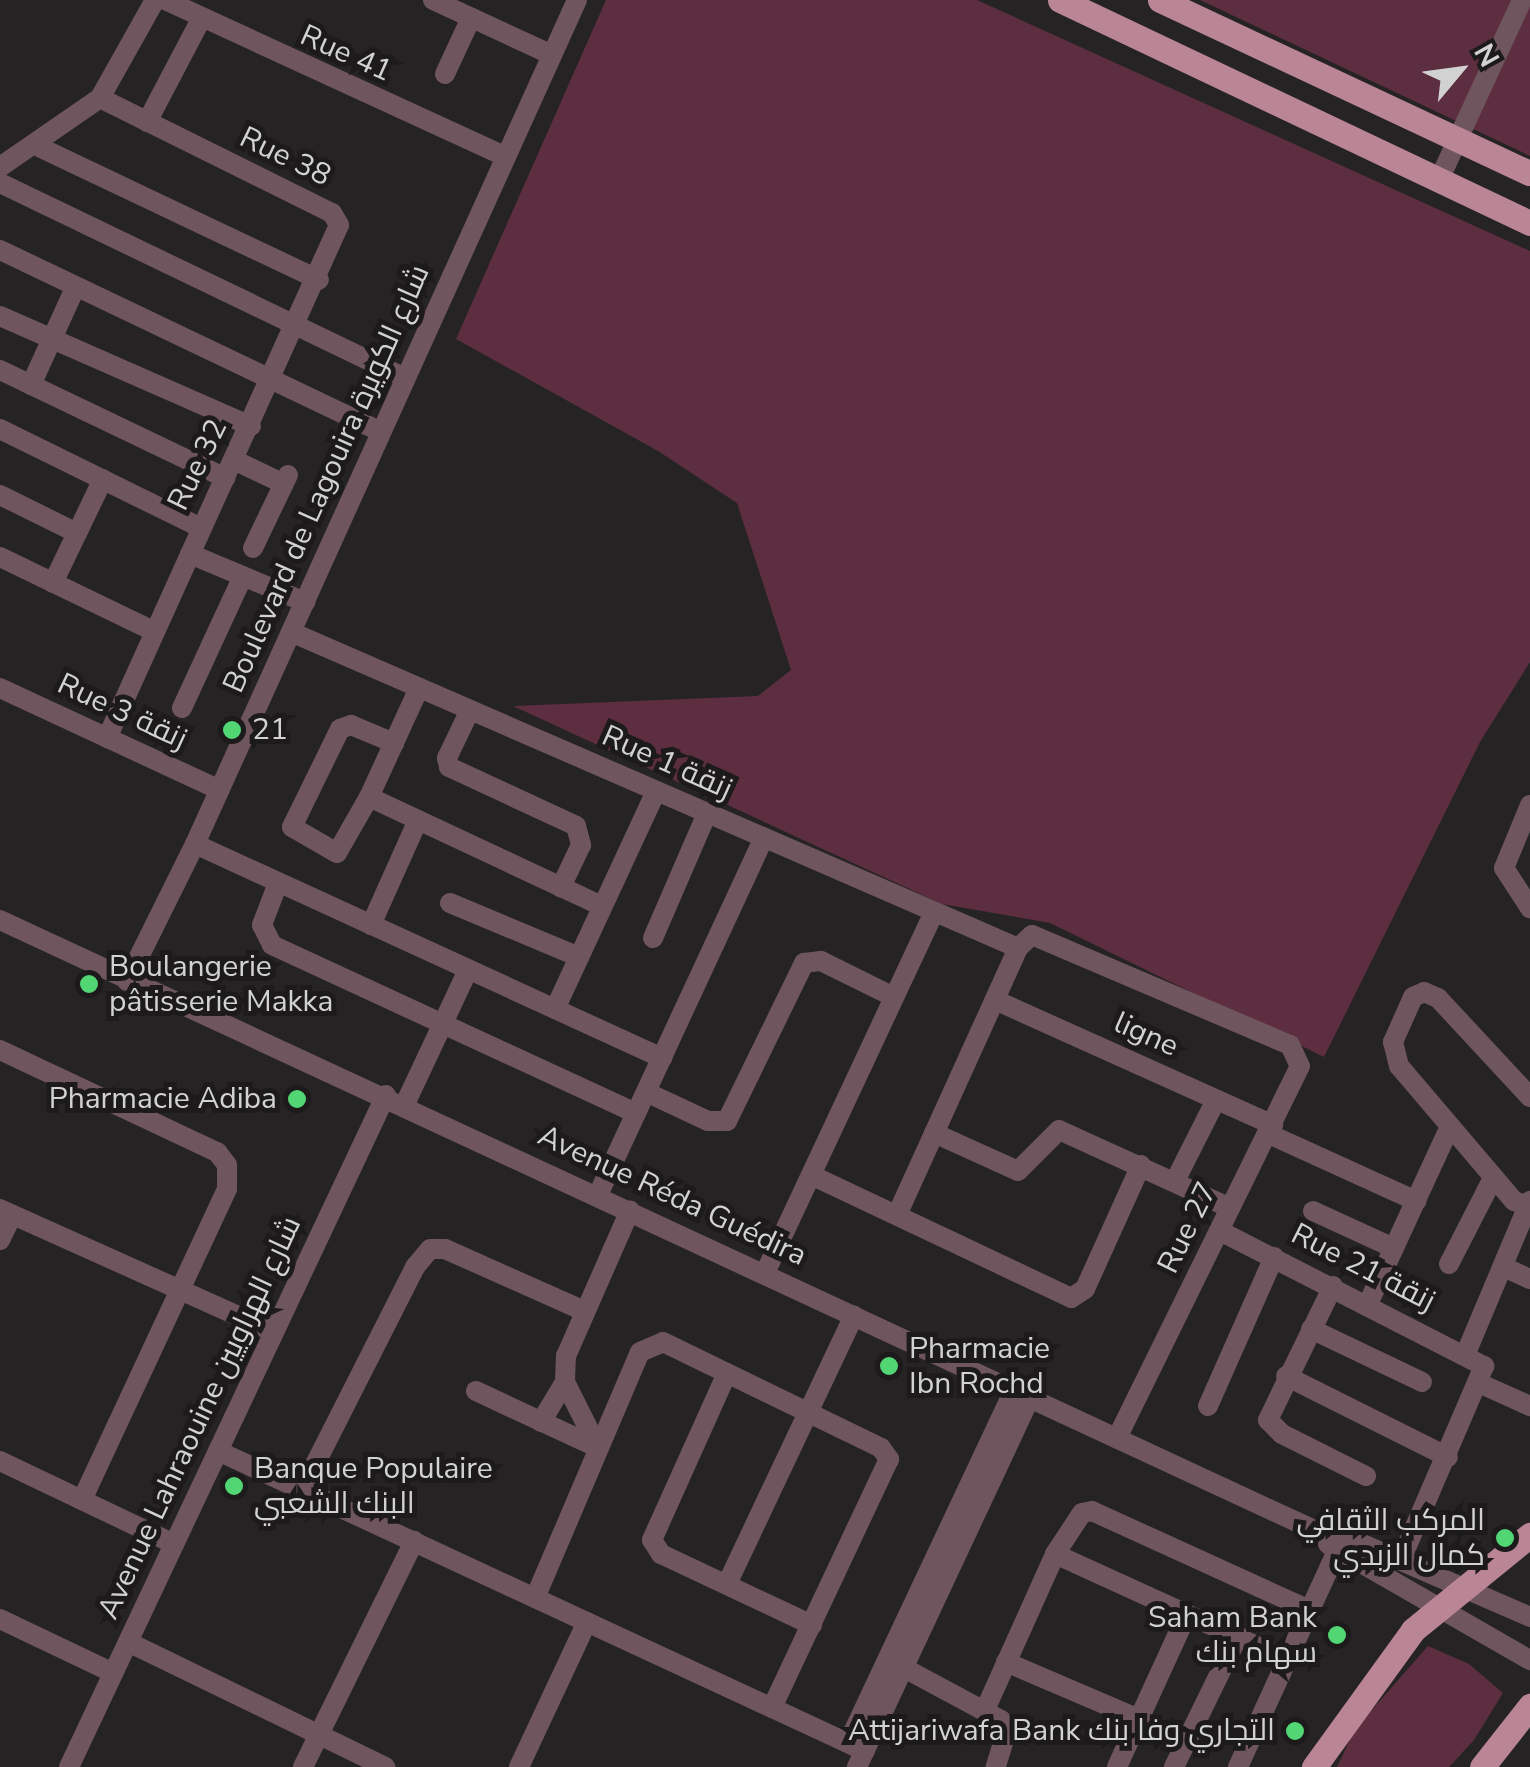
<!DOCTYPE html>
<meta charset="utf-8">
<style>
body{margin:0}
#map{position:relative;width:1530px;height:1767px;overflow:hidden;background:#262324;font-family:"Nunito Sans",Cairo,sans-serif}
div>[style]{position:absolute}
.green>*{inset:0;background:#5d2e3f}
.minor>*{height:20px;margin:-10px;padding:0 10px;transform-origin:10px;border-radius:10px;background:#6f555d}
.major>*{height:25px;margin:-12.5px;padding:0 12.5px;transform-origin:12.5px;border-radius:12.5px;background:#ba8595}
.dots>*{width:28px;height:28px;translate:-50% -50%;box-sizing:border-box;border:5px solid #1c1a1a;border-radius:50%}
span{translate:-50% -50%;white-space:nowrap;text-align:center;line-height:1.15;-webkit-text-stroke:10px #1c1a1a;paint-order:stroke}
.street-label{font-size:30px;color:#d3d2d2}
.poi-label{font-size:30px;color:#d3d2d2}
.left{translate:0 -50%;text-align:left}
.right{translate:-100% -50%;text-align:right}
.north{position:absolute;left:1410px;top:20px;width:100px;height:100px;-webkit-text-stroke:8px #1c1a1a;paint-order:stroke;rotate:61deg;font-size:28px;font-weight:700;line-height:40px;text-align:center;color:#d3d2d2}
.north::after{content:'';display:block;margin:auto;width:35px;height:45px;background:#d3d2d2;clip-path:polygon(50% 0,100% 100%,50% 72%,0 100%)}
</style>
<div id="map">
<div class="green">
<div style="clip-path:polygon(606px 0,977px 0,1530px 251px,1530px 662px,1480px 742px,1324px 1057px,1050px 923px,942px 904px,513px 706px,758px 696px,791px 670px,737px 503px,658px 451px,456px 339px)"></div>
<div style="clip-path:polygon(1200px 0,1530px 0,1530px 156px)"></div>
<div style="clip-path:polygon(1428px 1646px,1469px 1664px,1503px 1693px,1474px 1740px,1449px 1767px,1337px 1767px,1355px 1729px)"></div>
</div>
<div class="minor">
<div style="left:165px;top:0;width:375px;rotate:24.7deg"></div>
<div style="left:433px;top:0;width:131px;rotate:24.8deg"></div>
<div style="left:445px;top:74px;width:62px;rotate:-65.1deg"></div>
<div style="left:100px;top:98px;width:259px;rotate:26.4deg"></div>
<div style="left:332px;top:213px;width:14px;rotate:60deg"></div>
<div style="left:339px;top:225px;width:563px;rotate:114.33deg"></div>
<div style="left:147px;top:122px;width:116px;rotate:-62.3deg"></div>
<div style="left:37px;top:146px;width:312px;rotate:25.4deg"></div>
<div style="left:0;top:167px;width:121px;rotate:-34.6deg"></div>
<div style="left:100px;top:98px;width:112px;rotate:-60.7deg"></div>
<div style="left:1438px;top:182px;width:200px;rotate:-65.2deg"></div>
<div style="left:0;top:183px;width:450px;rotate:25.7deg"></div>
<div style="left:0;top:250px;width:422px;rotate:25.5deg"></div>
<div style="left:0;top:316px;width:274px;rotate:23.7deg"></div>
<div style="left:0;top:370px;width:250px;rotate:25.6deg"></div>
<div style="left:31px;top:385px;width:107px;rotate:-65.6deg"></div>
<div style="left:0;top:429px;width:224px;rotate:26.2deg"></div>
<div style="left:234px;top:460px;width:55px;rotate:25.6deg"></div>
<div style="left:0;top:495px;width:86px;rotate:26.3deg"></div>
<div style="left:253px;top:548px;width:81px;rotate:-64.4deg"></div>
<div style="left:190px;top:554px;width:125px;rotate:22.7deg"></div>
<div style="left:0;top:557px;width:172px;rotate:25.8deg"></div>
<div style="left:53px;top:583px;width:115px;rotate:-64.3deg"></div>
<div style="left:291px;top:632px;width:793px;rotate:23.49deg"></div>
<div style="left:0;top:688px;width:242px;rotate:24.9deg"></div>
<div style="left:419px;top:688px;width:120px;rotate:114.6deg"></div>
<div style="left:369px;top:797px;width:257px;rotate:25.1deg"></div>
<div style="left:182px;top:708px;width:145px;rotate:-65.2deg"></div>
<div style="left:470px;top:710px;width:53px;rotate:115.6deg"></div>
<div style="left:447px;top:758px;width:9px;rotate:77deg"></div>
<div style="left:449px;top:767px;width:140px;rotate:24.9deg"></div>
<div style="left:576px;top:826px;width:20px;rotate:75deg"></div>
<div style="left:581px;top:845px;width:47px;rotate:115.5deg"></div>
<div style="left:369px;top:797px;width:64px;rotate:119.7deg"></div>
<div style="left:337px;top:853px;width:52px;rotate:-150deg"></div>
<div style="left:292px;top:827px;width:109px;rotate:-63.9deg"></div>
<div style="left:340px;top:729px;width:12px;rotate:-20deg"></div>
<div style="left:351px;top:725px;width:47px;rotate:22.7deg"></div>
<div style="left:1530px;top:805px;width:68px;rotate:112.4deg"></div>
<div style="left:1504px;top:868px;width:48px;rotate:57deg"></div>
<div style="left:195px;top:844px;width:514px;rotate:24.62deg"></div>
<div style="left:278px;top:883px;width:45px;rotate:110.9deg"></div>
<div style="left:262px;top:925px;width:22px;rotate:63deg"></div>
<div style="left:272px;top:945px;width:401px;rotate:24.8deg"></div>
<div style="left:450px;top:903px;width:140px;rotate:22.7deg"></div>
<div style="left:0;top:920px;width:1451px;rotate:24.9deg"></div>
<div style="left:1316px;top:1531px;width:28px;rotate:10deg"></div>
<div style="left:1344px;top:1536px;width:203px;rotate:23.5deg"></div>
<div style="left:371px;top:925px;width:115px;rotate:-65.9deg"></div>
<div style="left:653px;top:938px;width:136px;rotate:-66.6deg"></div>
<div style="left:127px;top:981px;width:153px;rotate:-63.6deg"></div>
<div style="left:195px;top:844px;width:926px;rotate:-65.65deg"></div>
<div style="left:995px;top:1000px;width:305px;rotate:24.2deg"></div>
<div style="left:555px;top:1009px;width:240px;rotate:-65.1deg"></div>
<div style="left:0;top:1050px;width:240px;rotate:25.2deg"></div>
<div style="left:217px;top:1152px;width:16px;rotate:52deg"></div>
<div style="left:227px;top:1165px;width:24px;rotate:90deg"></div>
<div style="left:227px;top:1189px;width:343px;rotate:115deg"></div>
<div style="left:646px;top:1092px;width:68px;rotate:25.1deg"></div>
<div style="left:708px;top:1121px;width:19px"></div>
<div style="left:727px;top:1121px;width:176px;rotate:-64deg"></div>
<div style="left:804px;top:963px;width:17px;rotate:-7deg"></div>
<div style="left:821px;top:961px;width:81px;rotate:26.3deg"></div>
<div style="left:405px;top:1104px;width:148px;rotate:-64.8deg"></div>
<div style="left:934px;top:1133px;width:92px;rotate:24.3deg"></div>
<div style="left:1018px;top:1171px;width:58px;rotate:-45deg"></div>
<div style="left:1059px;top:1130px;width:188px;rotate:24.5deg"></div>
<div style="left:1269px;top:1134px;width:162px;rotate:24.5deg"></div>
<div style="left:811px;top:1175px;width:288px;rotate:25.3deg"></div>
<div style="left:1071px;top:1298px;width:17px;rotate:-33deg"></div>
<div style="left:1085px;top:1289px;width:136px;rotate:-65.7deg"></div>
<div style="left:1175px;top:1181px;width:91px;rotate:-63.2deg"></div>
<div style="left:598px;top:1195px;width:394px;rotate:-65.1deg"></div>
<div style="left:1528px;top:1206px;width:15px;rotate:-160deg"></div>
<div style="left:1514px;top:1201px;width:177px;rotate:-130.4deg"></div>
<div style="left:1399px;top:1066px;width:25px;rotate:-104deg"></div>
<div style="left:1393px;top:1042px;width:49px;rotate:-66deg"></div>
<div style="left:1413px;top:997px;width:12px;rotate:-24deg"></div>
<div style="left:1424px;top:992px;width:15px;rotate:23deg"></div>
<div style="left:1438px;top:998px;width:135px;rotate:47.1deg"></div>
<div style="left:0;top:1209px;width:300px;rotate:24.2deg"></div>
<div style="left:1313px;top:1211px;width:89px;rotate:24.6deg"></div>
<div style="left:897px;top:1215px;width:293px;rotate:-65.6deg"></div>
<div style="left:1018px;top:948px;width:19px;rotate:-43deg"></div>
<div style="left:1032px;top:935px;width:280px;rotate:23.1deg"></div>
<div style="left:1290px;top:1045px;width:23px;rotate:65deg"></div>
<div style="left:1300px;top:1066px;width:415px;rotate:116.2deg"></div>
<div style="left:1220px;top:1231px;width:297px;rotate:27.1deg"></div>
<div style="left:1484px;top:1366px;width:211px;rotate:113.2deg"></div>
<div style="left:0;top:1240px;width:28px;rotate:-64deg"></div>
<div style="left:1449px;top:1264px;width:97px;rotate:-62.9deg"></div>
<div style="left:1506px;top:1268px;width:26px;rotate:25deg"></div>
<div style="left:765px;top:1273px;width:399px;rotate:-64.9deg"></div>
<div style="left:1333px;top:1286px;width:149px;rotate:115.9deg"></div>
<div style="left:1268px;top:1420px;width:20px;rotate:45deg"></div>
<div style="left:1282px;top:1434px;width:94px;rotate:26.6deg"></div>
<div style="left:1368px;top:1304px;width:193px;rotate:-65.2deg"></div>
<div style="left:1311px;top:1329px;width:123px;rotate:25.5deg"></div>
<div style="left:1466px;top:1353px;width:165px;rotate:-67.2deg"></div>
<div style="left:727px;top:1373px;width:183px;rotate:114.2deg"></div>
<div style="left:652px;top:1540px;width:17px;rotate:57deg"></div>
<div style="left:661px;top:1554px;width:167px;rotate:25.2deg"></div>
<div style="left:1286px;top:1376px;width:181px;rotate:26.6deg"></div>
<div style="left:1481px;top:1384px;width:54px;rotate:24.2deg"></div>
<div style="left:476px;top:1391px;width:135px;rotate:25deg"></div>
<div style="left:1208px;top:1406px;width:163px;rotate:-66.1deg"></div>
<div style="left:541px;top:1422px;width:47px;rotate:-59deg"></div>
<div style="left:598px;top:1448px;width:74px;rotate:-116.6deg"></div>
<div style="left:565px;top:1382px;width:26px;rotate:-88deg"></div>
<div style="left:566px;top:1356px;width:159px;rotate:-66.3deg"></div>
<div style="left:218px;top:1451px;width:713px;rotate:24.88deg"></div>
<div style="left:0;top:1461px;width:193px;rotate:25.5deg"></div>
<div style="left:302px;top:1490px;width:250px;rotate:-63.1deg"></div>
<div style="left:415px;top:1267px;width:23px;rotate:-50deg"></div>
<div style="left:430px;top:1249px;width:15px"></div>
<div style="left:445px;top:1249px;width:150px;rotate:24deg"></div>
<div style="left:1328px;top:1544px;width:233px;rotate:29.9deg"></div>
<div style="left:1055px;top:1554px;width:256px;rotate:24.5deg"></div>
<div style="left:727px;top:1584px;width:297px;rotate:-64.7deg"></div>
<div style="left:535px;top:1598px;width:267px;rotate:-66.9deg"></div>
<div style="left:640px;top:1352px;width:25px;rotate:-23deg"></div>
<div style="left:663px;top:1342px;width:242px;rotate:25.9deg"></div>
<div style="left:881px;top:1448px;width:14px;rotate:54deg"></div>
<div style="left:889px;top:1459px;width:275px;rotate:115.2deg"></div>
<div style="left:0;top:1619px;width:125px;rotate:25.5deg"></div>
<div style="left:128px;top:1642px;width:286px;rotate:25.9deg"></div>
<div style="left:1006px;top:1662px;width:145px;rotate:23.2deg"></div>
<div style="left:904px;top:1668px;width:110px;rotate:28.2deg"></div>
<div style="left:1001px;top:1720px;width:12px;rotate:59deg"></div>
<div style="left:1007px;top:1730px;width:39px;rotate:107deg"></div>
<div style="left:985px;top:1710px;width:171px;rotate:-65.8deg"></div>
<div style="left:1055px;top:1554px;width:49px;rotate:-56.6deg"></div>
<div style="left:1082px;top:1513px;width:10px;rotate:-11deg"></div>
<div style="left:1092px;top:1511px;width:241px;rotate:24.5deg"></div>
<div style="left:848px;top:1743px;width:390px;rotate:-64.8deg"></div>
<div style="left:69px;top:1767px;width:743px;rotate:-64.75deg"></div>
<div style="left:303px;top:1767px;width:252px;rotate:-63.8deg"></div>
<div style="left:519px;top:1767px;width:160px;rotate:-64.9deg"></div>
<div style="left:857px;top:1767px;width:408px;rotate:-64.9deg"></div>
<div style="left:1117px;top:1767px;width:168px;rotate:-65.4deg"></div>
<div style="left:1174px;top:1767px;width:146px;rotate:-64deg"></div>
<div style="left:1238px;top:1767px;width:254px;rotate:-65.4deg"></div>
</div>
<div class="major">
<div style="left:1060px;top:0;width:520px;rotate:25.38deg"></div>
<div style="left:1160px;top:0;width:408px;rotate:25.1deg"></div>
<div style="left:1314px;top:1767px;width:169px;rotate:-54.1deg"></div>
<div style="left:1413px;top:1630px;width:151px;rotate:-39.1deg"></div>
<div style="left:1482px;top:1767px;width:78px;rotate:-51.8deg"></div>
</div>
<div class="dots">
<div style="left:232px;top:730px;background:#52d673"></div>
<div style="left:89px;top:984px;background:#52d673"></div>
<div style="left:297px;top:1099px;background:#52d673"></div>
<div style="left:889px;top:1366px;background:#52d673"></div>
<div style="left:234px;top:1486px;background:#52d673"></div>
<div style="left:1505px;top:1538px;background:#52d673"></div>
<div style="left:1337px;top:1635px;background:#52d673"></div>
<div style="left:1295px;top:1731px;background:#52d673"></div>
</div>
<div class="street-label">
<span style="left:346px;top:54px;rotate:24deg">Rue 41</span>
<span style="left:285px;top:157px;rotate:26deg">Rue 38</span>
<span style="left:198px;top:465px;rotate:-64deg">Rue 32</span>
<span style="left:327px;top:479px;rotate:-66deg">Boulevard de Lagouira شارع الكويرة</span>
<span style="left:122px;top:712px;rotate:25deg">Rue 3 زنقة</span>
<span style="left:667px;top:763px;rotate:24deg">Rue 1 زنقة</span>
<span style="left:1146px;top:1035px;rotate:24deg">ligne</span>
<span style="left:672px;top:1196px;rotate:25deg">Avenue Réda Guédira</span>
<span style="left:1188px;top:1228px;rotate:-64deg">Rue 27</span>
<span style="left:1363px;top:1268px;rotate:27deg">Rue 21 زنقة</span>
<span style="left:200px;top:1418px;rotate:-65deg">Avenue Lahraouine شارع الهراويين</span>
</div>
<div class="poi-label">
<span class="left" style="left:252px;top:730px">21</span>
<span class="left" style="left:109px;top:984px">Boulangerie<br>pâtisserie Makka</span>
<span class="right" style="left:277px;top:1099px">Pharmacie Adiba</span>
<span class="left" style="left:909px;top:1366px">Pharmacie<br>Ibn Rochd</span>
<span class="left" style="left:254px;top:1486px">Banque Populaire<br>البنك الشعبي</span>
<span class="right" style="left:1485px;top:1538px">المركب الثقافي<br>كمال الزبدي</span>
<span class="right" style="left:1317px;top:1635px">Saham Bank<br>سهام بنك</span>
<span class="right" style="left:1275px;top:1731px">Attijariwafa Bank التجاري وفا بنك</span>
</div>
<div class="north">N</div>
</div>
